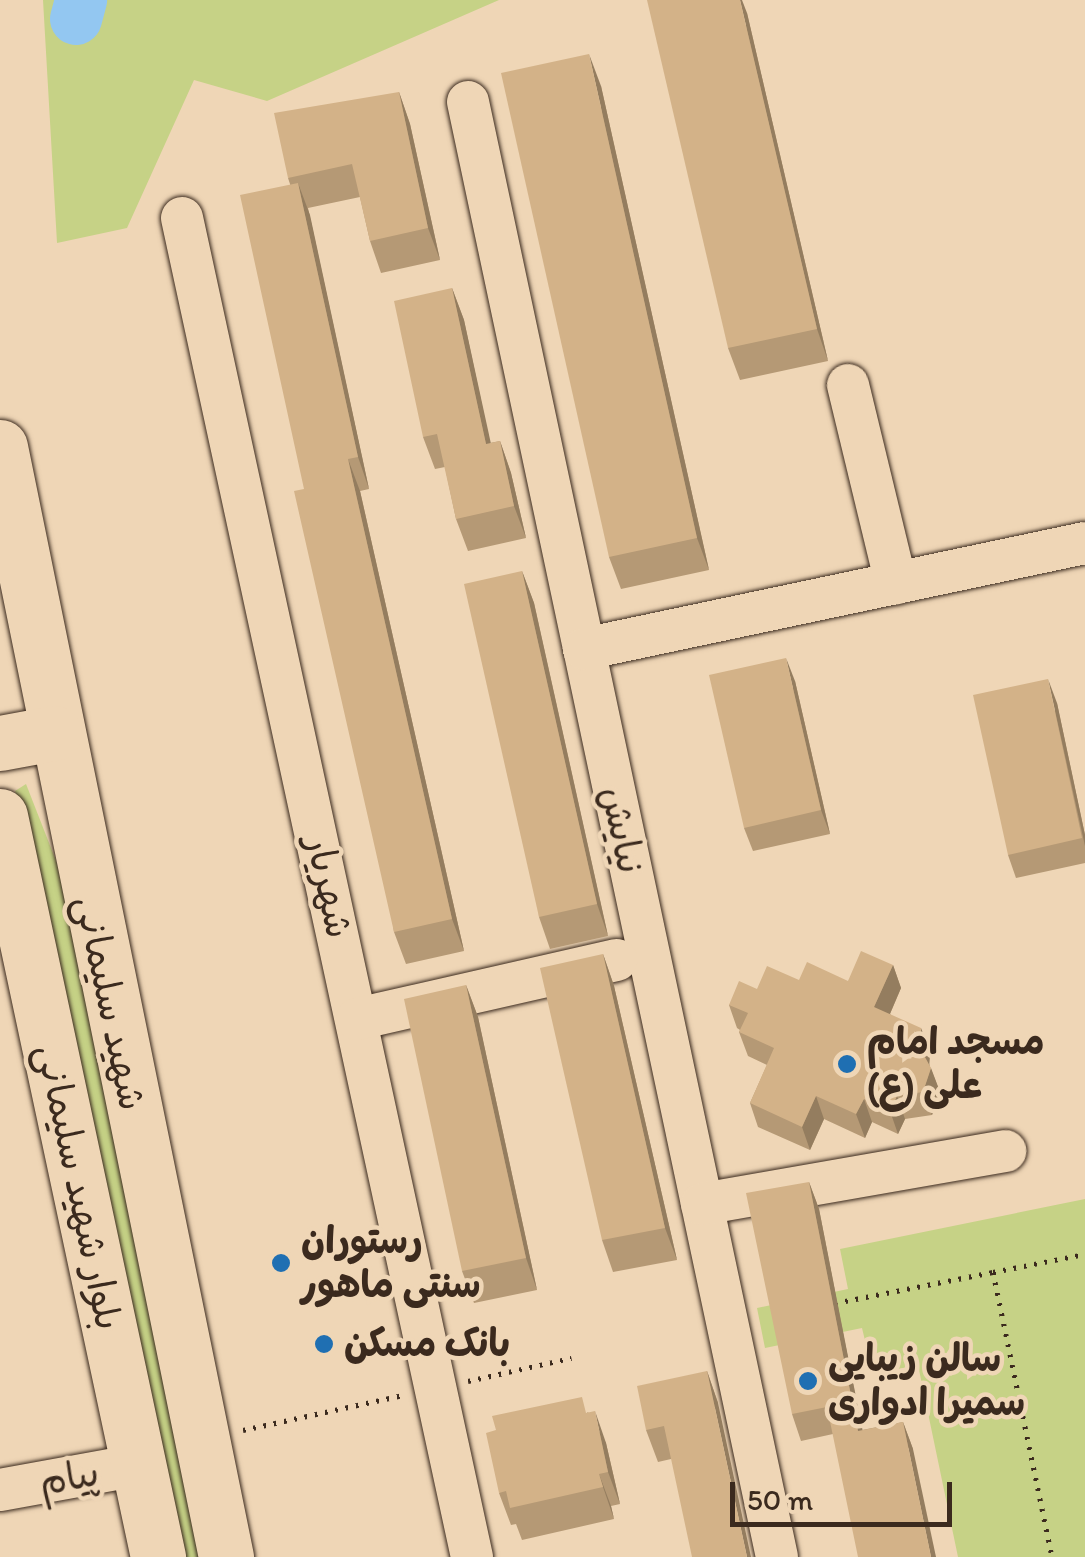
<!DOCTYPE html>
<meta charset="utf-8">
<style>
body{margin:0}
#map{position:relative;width:1085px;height:1557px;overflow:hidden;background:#efd6b6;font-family:Itim,"Playpen Sans Arabic",sans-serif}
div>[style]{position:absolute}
.green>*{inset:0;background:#c6d286}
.river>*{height:52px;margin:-26px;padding:0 26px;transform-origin:26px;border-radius:26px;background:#93c7f1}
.path>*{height:5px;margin-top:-2.5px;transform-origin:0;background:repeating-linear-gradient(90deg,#3b2a1e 0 2.5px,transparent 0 10.5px)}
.roads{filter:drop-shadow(0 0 2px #3b2a1e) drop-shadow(0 0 2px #3b2a1e)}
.minor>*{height:42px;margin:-21px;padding:0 21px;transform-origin:21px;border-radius:21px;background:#efd6b6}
.major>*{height:55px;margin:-27.5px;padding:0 27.5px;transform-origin:27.5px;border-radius:27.5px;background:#efd6b6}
.wall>*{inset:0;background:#b59975}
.shaded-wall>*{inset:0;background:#947d5f}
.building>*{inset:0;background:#d3b288}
.dots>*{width:28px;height:28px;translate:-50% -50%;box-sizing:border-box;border:5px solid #efd6b6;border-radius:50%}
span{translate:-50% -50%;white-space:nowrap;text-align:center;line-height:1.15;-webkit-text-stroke:9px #efd6b6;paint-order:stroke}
.street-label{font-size:38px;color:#3b2a1e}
.poi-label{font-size:38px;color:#3b2a1e;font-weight:700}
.left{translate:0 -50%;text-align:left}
.scale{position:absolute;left:730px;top:1482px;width:222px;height:45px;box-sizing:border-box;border:5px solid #3b2a1e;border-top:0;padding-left:12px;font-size:30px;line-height:35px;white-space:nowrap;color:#3b2a1e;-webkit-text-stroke:8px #efd6b6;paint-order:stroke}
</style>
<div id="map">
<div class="green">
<div style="clip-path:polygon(43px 0,499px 0,267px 101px,194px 80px,127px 228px,57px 243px)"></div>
<div style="clip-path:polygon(26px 784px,60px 871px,205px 1557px,177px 1557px,15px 791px)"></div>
<div style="clip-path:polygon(1085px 1199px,1085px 1557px,958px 1557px,918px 1365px,873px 1374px,862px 1328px,765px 1348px,757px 1308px,848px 1289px,840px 1249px)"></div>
</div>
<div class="river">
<div style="left:76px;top:19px;width:20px;rotate:-75deg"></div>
</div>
<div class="path">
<div style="left:993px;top:1272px;width:94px;rotate:-11.1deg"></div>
<div style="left:835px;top:1303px;width:161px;rotate:-11.1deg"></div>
<div style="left:993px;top:1272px;width:291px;rotate:78.3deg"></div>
<div style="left:468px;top:1381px;width:106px;rotate:-12.6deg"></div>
<div style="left:243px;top:1430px;width:164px;rotate:-12.3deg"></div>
</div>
<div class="roads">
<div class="minor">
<div style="left:468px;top:102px;width:1487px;rotate:78.01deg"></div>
<div style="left:182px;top:218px;width:1370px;rotate:77.78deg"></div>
<div style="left:848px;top:385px;width:204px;rotate:76.4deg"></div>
<div style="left:584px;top:649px;width:512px;rotate:-11.95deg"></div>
<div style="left:357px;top:1019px;width:266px;rotate:-12.8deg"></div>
<div style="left:702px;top:1204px;width:308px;rotate:-9.9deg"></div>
<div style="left:0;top:1490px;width:140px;rotate:-10.3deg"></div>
</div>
<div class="major">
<div style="left:0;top:447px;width:1133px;rotate:78.49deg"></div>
<div style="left:0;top:743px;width:55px;rotate:-10.5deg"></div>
<div style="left:0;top:816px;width:758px;rotate:77.96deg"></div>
</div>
</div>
<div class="wall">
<div style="clip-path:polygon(747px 13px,828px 361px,740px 380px,728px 348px)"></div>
<div style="clip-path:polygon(601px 86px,709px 570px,621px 589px,609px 557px)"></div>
<div style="clip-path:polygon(399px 92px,410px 124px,440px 260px,381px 273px,370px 241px,360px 197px,308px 208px,369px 489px,360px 491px,464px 951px,406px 964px,394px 932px,290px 184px,288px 178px)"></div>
<div style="clip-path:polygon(452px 288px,464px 320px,490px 443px,500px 441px,511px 473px,526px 538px,468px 551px,456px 519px,445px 467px,435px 469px,423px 437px)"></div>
<div style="clip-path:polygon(522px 571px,534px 603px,608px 936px,550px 949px,539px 917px)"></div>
<div style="clip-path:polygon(795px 681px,830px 834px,753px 851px,744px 828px)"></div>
<div style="clip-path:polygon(1057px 703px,1085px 835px,1085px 863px,1016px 878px,1008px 855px)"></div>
<div style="clip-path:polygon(603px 954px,614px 986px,677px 1260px,613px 1272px,602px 1240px)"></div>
<div style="clip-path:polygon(893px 965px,901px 988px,890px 1014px,930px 1051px,929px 1064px,940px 1092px,932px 1115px,905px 1119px,898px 1134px,872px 1122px,865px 1138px,824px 1119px,810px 1150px,758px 1127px,750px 1103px,767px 1065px,748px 1056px,739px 1032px,740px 1030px,737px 1028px,729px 1005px,757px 989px,799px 980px,848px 981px)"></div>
<div style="clip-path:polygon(466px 985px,478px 1017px,537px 1290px,474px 1303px,462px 1271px)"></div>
<div style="clip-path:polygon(809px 1182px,819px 1209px,862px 1430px,903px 1422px,913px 1449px,833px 1434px,801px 1441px,792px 1414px)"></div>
<div style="clip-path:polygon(707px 1371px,718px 1403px,671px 1459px,658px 1462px,646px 1430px)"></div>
<div style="clip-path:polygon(588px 1412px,606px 1443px,620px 1504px,611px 1506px,614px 1519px,522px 1540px,516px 1524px,511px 1525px,499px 1493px)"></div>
</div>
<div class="shaded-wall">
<div style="clip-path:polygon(740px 0,742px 0,747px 13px,828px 361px,817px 329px)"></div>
<div style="clip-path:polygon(589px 54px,601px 86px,709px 570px,697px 538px)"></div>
<div style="clip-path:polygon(399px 92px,410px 124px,440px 260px,428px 228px)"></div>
<div style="clip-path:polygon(298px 183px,310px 215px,369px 489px,358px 457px)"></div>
<div style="clip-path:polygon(452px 288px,464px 320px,498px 476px,486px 444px)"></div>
<div style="clip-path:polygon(500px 441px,511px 473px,526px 538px,514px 506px)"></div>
<div style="clip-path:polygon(348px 459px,360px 491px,464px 951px,452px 919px)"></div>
<div style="clip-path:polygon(522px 571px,534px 603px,608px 936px,597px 904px)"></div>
<div style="clip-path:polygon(786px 658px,795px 681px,830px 834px,821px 810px)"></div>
<div style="clip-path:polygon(1048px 679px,1057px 703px,1085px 835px,1085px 846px)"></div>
<div style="clip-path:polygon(603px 954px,614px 986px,677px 1260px,665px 1228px)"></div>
<div style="clip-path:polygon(893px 965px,901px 988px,883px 1030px,874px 1007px)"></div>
<div style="clip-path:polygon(466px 985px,478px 1017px,537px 1290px,526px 1258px)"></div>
<div style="clip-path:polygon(921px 1028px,930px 1051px,929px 1071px,920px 1048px)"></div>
<div style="clip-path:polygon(931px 1068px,940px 1092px,932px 1115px,923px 1092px)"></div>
<div style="clip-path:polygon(816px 1096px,824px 1119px,810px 1150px,802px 1127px)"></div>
<div style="clip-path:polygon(897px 1096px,905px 1119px,898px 1134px,890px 1111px)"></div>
<div style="clip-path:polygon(864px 1099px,872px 1122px,865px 1138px,856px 1114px)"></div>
<div style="clip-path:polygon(809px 1182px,819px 1209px,868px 1458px,858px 1431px)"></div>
<div style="clip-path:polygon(707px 1371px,718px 1403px,751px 1557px,747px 1557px)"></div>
<div style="clip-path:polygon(595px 1411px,606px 1443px,620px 1504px,608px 1472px)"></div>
<div style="clip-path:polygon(903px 1422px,913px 1449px,936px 1557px,931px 1557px)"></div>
<div style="clip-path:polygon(599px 1474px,611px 1506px,614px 1519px,603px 1487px)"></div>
</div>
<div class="building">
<div style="clip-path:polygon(647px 0,740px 0,817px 329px,728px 348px)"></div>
<div style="clip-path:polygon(589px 54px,697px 538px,609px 557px,501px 73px)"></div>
<div style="clip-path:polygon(399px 92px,428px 228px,370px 241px,352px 164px,288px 178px,274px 113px)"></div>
<div style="clip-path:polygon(298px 183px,358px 457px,348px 459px,452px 919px,394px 932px,294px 491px,304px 489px,240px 195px)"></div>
<div style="clip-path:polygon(452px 288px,486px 444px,500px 441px,514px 506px,456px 519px,437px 434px,423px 437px,394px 301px)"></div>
<div style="clip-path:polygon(522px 571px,597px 904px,539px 917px,464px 584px)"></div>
<div style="clip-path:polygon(786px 658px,821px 810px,744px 828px,709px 675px)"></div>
<div style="clip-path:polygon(1048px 679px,1082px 838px,1008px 855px,973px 695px)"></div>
<div style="clip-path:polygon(861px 951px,893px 965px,874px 1007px,921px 1028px,920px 1048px,931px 1068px,923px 1092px,897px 1096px,890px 1111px,864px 1099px,856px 1114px,816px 1096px,802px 1127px,750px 1103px,774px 1048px,739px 1032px,748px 1013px,729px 1005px,739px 981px,757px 989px,767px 966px,799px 980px,807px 962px,848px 981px)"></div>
<div style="clip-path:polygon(603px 954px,665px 1228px,602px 1240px,540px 968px)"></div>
<div style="clip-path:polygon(466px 985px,526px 1258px,462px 1271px,404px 999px)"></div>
<div style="clip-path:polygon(809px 1182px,858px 1431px,903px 1422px,931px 1557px,858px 1557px,827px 1407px,792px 1414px,746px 1193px)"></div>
<div style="clip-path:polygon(707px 1371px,747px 1557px,692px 1557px,664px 1426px,646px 1430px,637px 1386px)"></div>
<div style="clip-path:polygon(582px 1397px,586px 1413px,595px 1411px,608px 1472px,599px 1474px,603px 1487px,510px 1508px,506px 1491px,499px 1493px,486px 1433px,496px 1430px,492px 1416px)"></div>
</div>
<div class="dots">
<div style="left:847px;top:1064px;background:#1f6fb2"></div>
<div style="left:281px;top:1263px;background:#1f6fb2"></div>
<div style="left:324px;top:1344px;background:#1f6fb2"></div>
<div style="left:808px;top:1381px;background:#1f6fb2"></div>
</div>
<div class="street-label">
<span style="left:622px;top:830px;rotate:78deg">نیایش</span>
<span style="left:329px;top:887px;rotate:78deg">شهریار</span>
<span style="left:110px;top:1003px;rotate:78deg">شهید سلیمانی</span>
<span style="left:79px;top:1187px;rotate:78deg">بلوار شهید سلیمانی</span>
<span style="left:69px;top:1478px;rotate:-11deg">پیام</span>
</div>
<div class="poi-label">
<span class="left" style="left:867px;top:1064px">مسجد امام<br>علی (ع)</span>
<span class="left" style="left:301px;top:1263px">رستوران<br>سنتی ماهور</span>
<span class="left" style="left:344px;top:1344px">بانک مسکن</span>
<span class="left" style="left:828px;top:1381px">سالن زیبایی<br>سمیرا ادواری</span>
</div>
<div class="scale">50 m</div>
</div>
